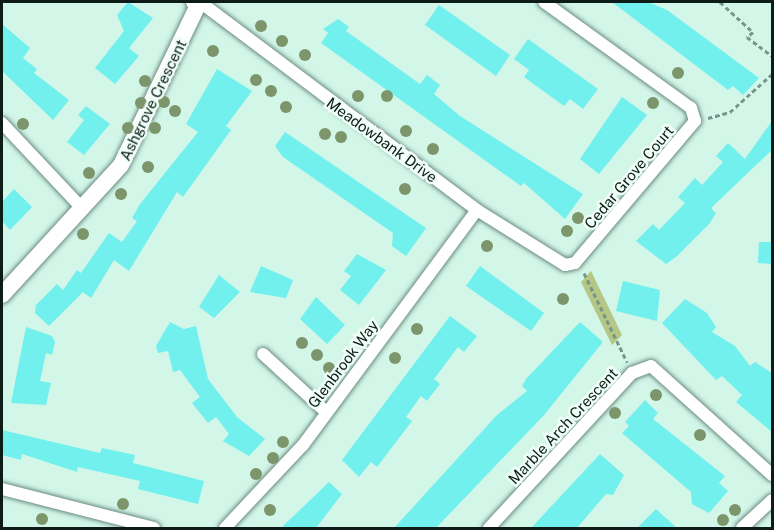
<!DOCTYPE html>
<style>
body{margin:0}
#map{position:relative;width:774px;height:530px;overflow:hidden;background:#d2f6e8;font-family:"Public Sans",sans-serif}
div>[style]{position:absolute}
.green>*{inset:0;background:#b4c784}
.building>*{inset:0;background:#72f0ee}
.path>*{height:3px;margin-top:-1.5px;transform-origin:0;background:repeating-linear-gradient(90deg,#7a958b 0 4.5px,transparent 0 7.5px)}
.roads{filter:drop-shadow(0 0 2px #6b8c80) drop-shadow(0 0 2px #6b8c80)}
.street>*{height:12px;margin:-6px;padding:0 6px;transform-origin:6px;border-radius:6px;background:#fff}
.secondary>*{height:16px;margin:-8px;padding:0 8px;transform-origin:8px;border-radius:8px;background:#fff}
.trees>*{width:12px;height:12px;margin:-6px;border-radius:50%;background:#7d956b}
span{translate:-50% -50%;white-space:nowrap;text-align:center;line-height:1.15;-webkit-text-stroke:5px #f0fef8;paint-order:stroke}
.street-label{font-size:15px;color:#0e1c17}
.frame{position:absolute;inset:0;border:3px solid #0e1c17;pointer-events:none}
</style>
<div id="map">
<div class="green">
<div style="clip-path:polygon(591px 271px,622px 335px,612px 345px,581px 282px)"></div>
</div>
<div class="building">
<div style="clip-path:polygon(128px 2px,153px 18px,129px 48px,139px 56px,115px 84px,95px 68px,124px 31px,117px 15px)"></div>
<div style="clip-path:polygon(612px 2px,648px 2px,667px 10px,759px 78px,743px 95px,733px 86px,728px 90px)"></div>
<div style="clip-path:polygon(439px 5px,510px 55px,496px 76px,425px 25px)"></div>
<div style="clip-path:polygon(338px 19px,349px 27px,346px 31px,420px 84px,427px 75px,440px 85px,434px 94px,460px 116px,583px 194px,565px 219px,524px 183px,521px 186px,321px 43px,328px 33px,323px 29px)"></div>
<div style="clip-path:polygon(2px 24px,30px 48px,23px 58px,37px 69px,34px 73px,69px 100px,53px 120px,2px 71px)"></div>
<div style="clip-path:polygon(528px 39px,598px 89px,583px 109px,570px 99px,564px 106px,524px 77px,529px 70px,514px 59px)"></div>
<div style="clip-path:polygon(217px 69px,252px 91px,226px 126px,231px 130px,183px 197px,177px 192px,129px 271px,114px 260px,91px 298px,83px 292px,49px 326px,35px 313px,36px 305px,57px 284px,63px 290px,77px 270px,81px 273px,109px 233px,122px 242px,137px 221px,132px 218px,140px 204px,198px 132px,186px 124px)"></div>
<div style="clip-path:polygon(622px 97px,647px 115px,599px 174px,580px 159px)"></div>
<div style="clip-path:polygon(86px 106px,110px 124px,84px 155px,67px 142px,84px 120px,78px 115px)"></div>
<div style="clip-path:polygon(772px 121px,772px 150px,711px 208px,716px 213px,710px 223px,676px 257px,666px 264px,636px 241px,653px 224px,659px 230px,685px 203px,678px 197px,695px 178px,702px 185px,723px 162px,716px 156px,728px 143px,745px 159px)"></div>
<div style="clip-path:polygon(285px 132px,426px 228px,406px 256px,392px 246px,393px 233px,283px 157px,275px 146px)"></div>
<div style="clip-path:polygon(14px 189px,32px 207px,10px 230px,2px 221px,2px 202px)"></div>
<div style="clip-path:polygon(759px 242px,772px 242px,772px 264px,758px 263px)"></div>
<div style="clip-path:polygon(357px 254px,386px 270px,359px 305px,340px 290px,351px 276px,344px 271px)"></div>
<div style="clip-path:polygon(261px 266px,293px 280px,286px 298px,250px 292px)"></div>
<div style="clip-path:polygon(480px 266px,544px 313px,531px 331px,466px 286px)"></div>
<div style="clip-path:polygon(219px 275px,240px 292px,214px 318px,199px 307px)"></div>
<div style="clip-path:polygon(623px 281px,660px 290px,657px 321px,616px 311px)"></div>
<div style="clip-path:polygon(316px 297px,345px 325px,327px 344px,300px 319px)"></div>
<div style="clip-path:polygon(685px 299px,707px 313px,716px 327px,712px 332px,735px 346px,750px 366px,755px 362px,772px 373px,772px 432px,736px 402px,742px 395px,722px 376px,716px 380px,662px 323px)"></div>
<div style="clip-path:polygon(450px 316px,477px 336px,464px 352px,458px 347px,434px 379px,440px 384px,427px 401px,421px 396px,406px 417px,412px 421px,377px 467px,371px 462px,359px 477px,342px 460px)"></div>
<div style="clip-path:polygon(170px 322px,184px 329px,196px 326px,208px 379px,237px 417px,265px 439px,249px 456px,223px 441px,229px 434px,216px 417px,208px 423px,192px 403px,200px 397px,180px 370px,173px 372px,168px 351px,158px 353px,156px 346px)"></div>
<div style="clip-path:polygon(580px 322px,603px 342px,544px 415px,436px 528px,394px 528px,497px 415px,527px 391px,522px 386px,526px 379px)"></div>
<div style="clip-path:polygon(26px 327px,52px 336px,55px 342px,52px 355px,46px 353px,40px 381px,51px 383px,46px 405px,11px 403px)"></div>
<div style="clip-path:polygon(645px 400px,658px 413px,653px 419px,725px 476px,719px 483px,728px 491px,709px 513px,692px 504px,691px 492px,622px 433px,629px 426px,625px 422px)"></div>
<div style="clip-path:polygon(2px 430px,100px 453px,102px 448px,135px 455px,133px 463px,204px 481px,198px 504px,138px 489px,140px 481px,78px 467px,77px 472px,22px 454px,21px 460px,2px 455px)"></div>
<div style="clip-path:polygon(600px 454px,624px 475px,613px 495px,606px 494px,577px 528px,531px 528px)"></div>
<div style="clip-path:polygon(329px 482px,342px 494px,316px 528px,281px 528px)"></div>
<div style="clip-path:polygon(656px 509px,677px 528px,637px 528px)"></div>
</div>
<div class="path">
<div style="left:720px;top:2px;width:45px;rotate:42.3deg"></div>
<div style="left:753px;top:32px;width:8px;rotate:140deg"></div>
<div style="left:747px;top:37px;width:31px;rotate:37deg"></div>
<div style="left:708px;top:118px;width:23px;rotate:-15deg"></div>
<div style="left:730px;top:112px;width:57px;rotate:-42.1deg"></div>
<div style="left:584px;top:273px;width:99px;rotate:64.2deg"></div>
</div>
<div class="roads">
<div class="street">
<div style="left:200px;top:2px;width:346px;rotate:36.9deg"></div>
<div style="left:477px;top:210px;width:104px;rotate:32deg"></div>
<div style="left:565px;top:265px;width:10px;rotate:-11deg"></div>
<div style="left:575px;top:263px;width:186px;rotate:-49.8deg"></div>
<div style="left:695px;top:121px;width:14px;rotate:-107deg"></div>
<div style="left:691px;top:108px;width:181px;rotate:-144.2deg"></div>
<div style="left:2px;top:123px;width:114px;rotate:46.8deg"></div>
<div style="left:263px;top:354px;width:86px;rotate:42.6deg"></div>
<div style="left:2px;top:489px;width:157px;rotate:14.4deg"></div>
<div style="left:225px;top:528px;width:114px;rotate:-46.8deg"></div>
<div style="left:303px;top:445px;width:292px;rotate:-53.5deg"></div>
<div style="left:489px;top:528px;width:211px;rotate:-47.3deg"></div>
<div style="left:632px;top:373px;width:20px;rotate:-20deg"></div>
<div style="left:651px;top:366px;width:163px;rotate:42deg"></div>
<div style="left:742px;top:528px;width:41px;rotate:-43deg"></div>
</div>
<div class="secondary">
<div style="left:2px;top:295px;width:176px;rotate:-47.5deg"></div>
<div style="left:121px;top:165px;width:178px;rotate:-64.3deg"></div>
<div style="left:198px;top:5px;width:5px;rotate:-143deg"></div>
</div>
</div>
<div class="trees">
<div style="left:261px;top:26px"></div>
<div style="left:282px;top:41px"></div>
<div style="left:213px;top:51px"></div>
<div style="left:305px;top:55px"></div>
<div style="left:678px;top:73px"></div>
<div style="left:256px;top:80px"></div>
<div style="left:145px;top:81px"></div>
<div style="left:271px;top:91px"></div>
<div style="left:358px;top:96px"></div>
<div style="left:387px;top:96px"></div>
<div style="left:164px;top:102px"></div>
<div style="left:141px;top:103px"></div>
<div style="left:653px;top:103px"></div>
<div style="left:286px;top:107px"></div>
<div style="left:175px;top:111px"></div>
<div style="left:23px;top:124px"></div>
<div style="left:128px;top:128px"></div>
<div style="left:155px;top:128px"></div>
<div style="left:406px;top:131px"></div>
<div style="left:325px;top:134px"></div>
<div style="left:341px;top:137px"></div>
<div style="left:433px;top:149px"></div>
<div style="left:148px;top:167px"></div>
<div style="left:89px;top:173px"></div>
<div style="left:405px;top:189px"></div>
<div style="left:121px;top:194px"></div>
<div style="left:578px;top:218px"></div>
<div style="left:567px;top:231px"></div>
<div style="left:83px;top:234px"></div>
<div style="left:487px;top:246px"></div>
<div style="left:563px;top:299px"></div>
<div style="left:417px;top:329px"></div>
<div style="left:302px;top:343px"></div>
<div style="left:317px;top:355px"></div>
<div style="left:395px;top:358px"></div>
<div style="left:329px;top:368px"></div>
<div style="left:656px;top:395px"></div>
<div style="left:615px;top:413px"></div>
<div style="left:700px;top:435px"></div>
<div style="left:283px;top:442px"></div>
<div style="left:273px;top:458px"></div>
<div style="left:256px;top:474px"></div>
<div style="left:123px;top:504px"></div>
<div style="left:270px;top:510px"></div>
<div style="left:735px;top:510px"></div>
<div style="left:42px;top:519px"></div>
<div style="left:723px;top:520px"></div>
</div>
<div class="street-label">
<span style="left:153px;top:100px;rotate:-64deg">Ashgrove Crescent</span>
<span style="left:382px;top:140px;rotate:36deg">Meadowbank Drive</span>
<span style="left:629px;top:177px;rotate:-50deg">Cedar Grove Court</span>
<span style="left:343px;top:364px;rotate:-53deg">Glenbrook Way</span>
<span style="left:563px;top:426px;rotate:-47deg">Marble Arch Crescent</span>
</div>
<div class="frame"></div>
</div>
